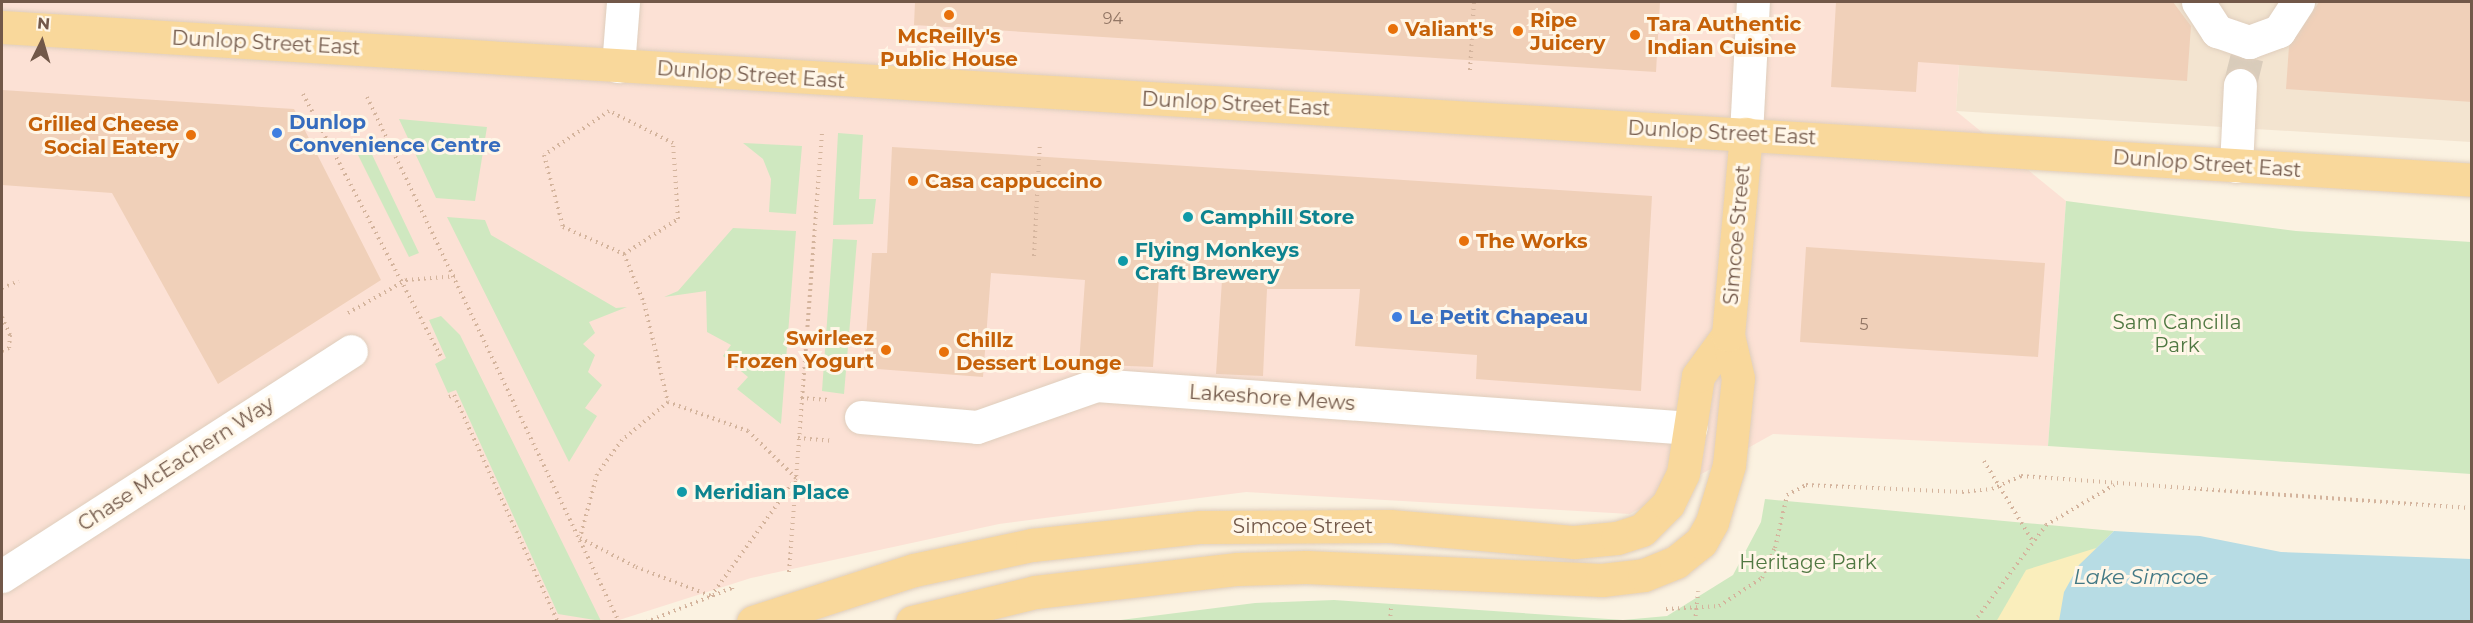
<!DOCTYPE html>
<style>
body{margin:0}
#map{position:relative;width:2473px;height:623px;overflow:hidden;background:#fbf2e1;font-family:Montserrat,sans-serif}
div>[style]{position:absolute}
.residential>*{inset:0;background:#f3e4d0}
.commercial>*{inset:0;background:#fce1d5}
.green>*{inset:0;background:#cfe8c0}
.sand>*{inset:0;background:#faeebc}
.water>*{inset:0;background:#b7dce4}
.building>*{inset:0;background:#f0d0b9}
.minor-tunnel>*{height:33px;margin-top:-16.5px;transform-origin:0;background:repeating-linear-gradient(90deg,#d9ccbb 0 33px,transparent 0 49px)}
.path>*{height:4px;margin-top:-2px;transform-origin:0;background:repeating-linear-gradient(90deg,#d4b49d 0 1.5px,transparent 0 6px)}
.roads{filter:drop-shadow(0 0 2px #dfcebd) drop-shadow(0 0 2px #dfcebd)}
.minor>*{height:33px;margin:-16.5px;padding:0 16.5px;transform-origin:16.5px;border-radius:16.5px;background:#fff}
.major>*{height:33px;margin:-16.5px;padding:0 16.5px;transform-origin:16.5px;border-radius:16.5px;background:#f9d89b}
.dots>*{width:16px;height:16px;translate:-50% -50%;box-sizing:border-box;border:3px solid #fff6e7;border-radius:50%}
span{translate:-50% -50%;white-space:nowrap;text-align:center;line-height:1.15;-webkit-text-stroke:6px #fff6e7;paint-order:stroke}
.number-label{font-size:16px;color:#927665}
.number-label span{-webkit-text-stroke-width:0}
.food-label{font-size:20px;color:#c56008;font-weight:700}
.left{translate:0 -50%;text-align:left}
.right{translate:-100% -50%;text-align:right}
.street-label{font-size:20px;color:#725849}
.shop-label{font-size:20px;color:#366cbe;font-weight:700}
.culture-label{font-size:20px;color:#0d838f;font-weight:700}
.park-label{font-size:20px;color:#507842}
.water-label{font-size:21px;color:#437985;font-style:italic}
.frame{position:absolute;inset:0;border:3px solid #725849;pointer-events:none}
.north{position:absolute;left:12px;top:12px;width:60px;height:60px;-webkit-text-stroke:4px #fff6e7;paint-order:stroke;rotate:5deg;font-size:16px;font-weight:700;line-height:24px;text-align:center;color:#725849}
.north::after{content:'';display:block;margin:auto;width:21px;height:27px;background:#725849;clip-path:polygon(50% 0,100% 100%,50% 72%,0 100%)}
</style>
<div id="map">
<div class="residential">
<div style="clip-path:polygon(1963px 2px,2471px 2px,2471px 142px,1956px 111px)"></div>
</div>
<div class="commercial">
<div style="clip-path:polygon(2px 2px,1963px 2px,1956px 111px,2066px 201px,2048px 446px,1773px 434px,1630px 514px,1246px 492px,999px 524px,751px 578px,616px 621px,2px 621px)"></div>
</div>
<div class="green">
<div style="clip-path:polygon(399px 119px,487px 127px,475px 201px,436px 198px)"></div>
<div style="clip-path:polygon(838px 133px,863px 135px,859px 199px,876px 199px,873px 224px,833px 225px)"></div>
<div style="clip-path:polygon(743px 143px,802px 146px,796px 214px,769px 212px,771px 179px,763px 159px)"></div>
<div style="clip-path:polygon(367px 144px,419px 253px,409px 257px,355px 149px)"></div>
<div style="clip-path:polygon(2066px 201px,2296px 231px,2471px 242px,2471px 474px,2048px 446px)"></div>
<div style="clip-path:polygon(447px 217px,485px 220px,491px 235px,616px 308px,627px 307px,589px 322px,595px 333px,583px 344px,595px 355px,588px 372px,602px 385px,585px 408px,597px 416px,569px 462px)"></div>
<div style="clip-path:polygon(733px 228px,796px 231px,781px 424px,737px 389px,748px 377px,723px 356px,731px 345px,707px 332px,706px 291px,664px 297px,678px 291px)"></div>
<div style="clip-path:polygon(833px 239px,857px 240px,844px 394px,822px 391px)"></div>
<div style="clip-path:polygon(441px 316px,460px 335px,601px 621px,558px 614px,456px 390px,448px 393px,435px 364px,446px 358px,429px 320px)"></div>
<div style="clip-path:polygon(1765px 499px,2114px 531px,2079px 565px,2059px 621px,1105px 622px,1255px 603px,1334px 600px,1623px 620px,1667px 616px,1733px 575px,1761px 522px)"></div>
</div>
<div class="sand">
<div style="clip-path:polygon(2096px 548px,2078px 621px,1996px 622px,2026px 570px)"></div>
</div>
<div class="water">
<div style="clip-path:polygon(2114px 531px,2200px 536px,2281px 552px,2471px 559px,2471px 621px,2059px 621px,2064px 592px,2079px 565px)"></div>
</div>
<div class="building">
<div style="clip-path:polygon(915px 2px,1660px 2px,1656px 72px,914px 25px)"></div>
<div style="clip-path:polygon(1836px 2px,2173px 2px,2191px 26px,2187px 81px,1918px 62px,1916px 92px,1831px 87px)"></div>
<div style="clip-path:polygon(2319px 2px,2472px 2px,2472px 102px,2286px 89px,2289px 46px)"></div>
<div style="clip-path:polygon(2px 90px,294px 109px,381px 280px,218px 384px,112px 193px,2px 185px)"></div>
<div style="clip-path:polygon(892px 147px,1652px 196px,1641px 391px,1476px 379px,1477px 355px,1355px 346px,1360px 289px,1267px 289px,1263px 376px,1216px 374px,1222px 280px,1159px 278px,1153px 367px,1079px 364px,1085px 280px,991px 273px,983px 377px,864px 368px,872px 253px,887px 253px)"></div>
<div style="clip-path:polygon(1806px 247px,2045px 263px,2038px 357px,1800px 342px)"></div>
</div>
<div class="minor-tunnel">
<div style="left:2240px;top:85px;width:29px;rotate:-76deg"></div>
</div>
<div class="path">
<div style="left:1470px;top:70px;width:68px;rotate:-86.6deg"></div>
<div style="left:303px;top:94px;width:297px;rotate:62.3deg"></div>
<div style="left:367px;top:97px;width:582px;rotate:64.36deg"></div>
<div style="left:624px;top:254px;width:64px;rotate:-32.9deg"></div>
<div style="left:678px;top:219px;width:76px;rotate:-93.8deg"></div>
<div style="left:673px;top:143px;width:72px;rotate:-153.4deg"></div>
<div style="left:609px;top:111px;width:78px;rotate:145.9deg"></div>
<div style="left:544px;top:155px;width:74px;rotate:75.2deg"></div>
<div style="left:563px;top:227px;width:67px;rotate:23.9deg"></div>
<div style="left:624px;top:254px;width:53px;rotate:67.8deg"></div>
<div style="left:644px;top:303px;width:102px;rotate:76.4deg"></div>
<div style="left:668px;top:402px;width:60px;rotate:140.4deg"></div>
<div style="left:622px;top:440px;width:42px;rotate:126.3deg"></div>
<div style="left:597px;top:474px;width:66px;rotate:104.9deg"></div>
<div style="left:580px;top:538px;width:63px;rotate:27.4deg"></div>
<div style="left:636px;top:567px;width:80px;rotate:21.1deg"></div>
<div style="left:711px;top:596px;width:145px;rotate:-54.2deg"></div>
<div style="left:796px;top:478px;width:67px;rotate:-135.6deg"></div>
<div style="left:748px;top:431px;width:85px;rotate:-160.1deg"></div>
<div style="left:1034px;top:256px;width:114px;rotate:-87deg"></div>
<div style="left:2px;top:288px;width:18px;rotate:-22deg"></div>
<div style="left:348px;top:313px;width:67px;rotate:-29.6deg"></div>
<div style="left:406px;top:280px;width:51px;rotate:-4.5deg"></div>
<div style="left:2px;top:317px;width:20px;rotate:66deg"></div>
<div style="left:10px;top:335px;width:13px;rotate:94deg"></div>
<div style="left:9px;top:348px;width:8px;rotate:157deg"></div>
<div style="left:449px;top:397px;width:5px;rotate:-22deg"></div>
<div style="left:454px;top:395px;width:250px;rotate:65.4deg"></div>
<div style="left:801px;top:398px;width:28px;rotate:4deg"></div>
<div style="left:798px;top:438px;width:35px;rotate:5deg"></div>
<div style="left:1984px;top:461px;width:95px;rotate:58.8deg"></div>
<div style="left:789px;top:572px;width:443px;rotate:-85.7deg"></div>
<div style="left:1666px;top:609px;width:53px;rotate:-3.2deg"></div>
<div style="left:1719px;top:606px;width:51px;rotate:-33.1deg"></div>
<div style="left:1762px;top:578px;width:33px;rotate:-67deg"></div>
<div style="left:1775px;top:548px;width:54px;rotate:-77.2deg"></div>
<div style="left:1787px;top:495px;width:21px;rotate:-28deg"></div>
<div style="left:1806px;top:485px;width:156px;rotate:2.6deg"></div>
<div style="left:1962px;top:492px;width:30px;rotate:-6deg"></div>
<div style="left:1992px;top:489px;width:32px;rotate:-24deg"></div>
<div style="left:2021px;top:476px;width:452px;rotate:4.1deg"></div>
<div style="left:646px;top:622px;width:92px;rotate:-21.6deg"></div>
<div style="left:732px;top:588px;width:4px;rotate:76deg"></div>
<div style="left:1390px;top:622px;width:15px;rotate:-86deg"></div>
<div style="left:1695px;top:622px;width:31px;rotate:-84deg"></div>
<div style="left:1974px;top:622px;width:121px;rotate:-53.4deg"></div>
<div style="left:2046px;top:525px;width:79px;rotate:-30.5deg"></div>
</div>
<div class="roads">
<div class="minor">
<div style="left:2198px;top:2px;width:35px;rotate:57deg"></div>
<div style="left:2217px;top:31px;width:34px;rotate:19deg"></div>
<div style="left:2249px;top:42px;width:32px;rotate:-20deg"></div>
<div style="left:2279px;top:31px;width:35px;rotate:-57deg"></div>
<div style="left:618px;top:66px;width:64px;rotate:-85.5deg"></div>
<div style="left:1746px;top:134px;width:132px;rotate:-87deg"></div>
<div style="left:2236px;top:166px;width:81px;rotate:-87.2deg"></div>
<div style="left:861px;top:417px;width:116px;rotate:4.9deg"></div>
<div style="left:977px;top:427px;width:126px;rotate:-19.4deg"></div>
<div style="left:1096px;top:385px;width:596px;rotate:4.14deg"></div>
<div style="left:2px;top:576px;width:415px;rotate:-32.8deg"></div>
</div>
<div class="major">
<div style="left:2px;top:27px;width:2475px;rotate:3.54deg"></div>
<div style="left:753px;top:622px;width:169px;rotate:-17.9deg"></div>
<div style="left:914px;top:570px;width:121px;rotate:-12deg"></div>
<div style="left:1032px;top:545px;width:170px;rotate:-6.1deg"></div>
<div style="left:1201px;top:527px;width:189px;rotate:-0.3deg"></div>
<div style="left:1390px;top:526px;width:185px;rotate:5deg"></div>
<div style="left:1574px;top:542px;width:43px;rotate:-5.3deg"></div>
<div style="left:1617px;top:538px;width:26px;rotate:-18deg"></div>
<div style="left:1642px;top:530px;width:37px;rotate:-45deg"></div>
<div style="left:1668px;top:504px;width:34px;rotate:-64deg"></div>
<div style="left:1683px;top:473px;width:98px;rotate:-81.2deg"></div>
<div style="left:1698px;top:376px;width:51px;rotate:-53.8deg"></div>
<div style="left:912px;top:622px;width:127px;rotate:-13.7deg"></div>
<div style="left:1035px;top:592px;width:204px;rotate:-6.5deg"></div>
<div style="left:1238px;top:569px;width:68px;rotate:-1.7deg"></div>
<div style="left:1306px;top:567px;width:296px;rotate:2.5deg"></div>
<div style="left:1602px;top:580px;width:42px;rotate:-6.8deg"></div>
<div style="left:1644px;top:575px;width:35px;rotate:-22deg"></div>
<div style="left:1676px;top:562px;width:32px;rotate:-39deg"></div>
<div style="left:1701px;top:542px;width:23px;rotate:-61deg"></div>
<div style="left:1712px;top:522px;width:59px;rotate:-73.4deg"></div>
<div style="left:1729px;top:465px;width:87px;rotate:-84.1deg"></div>
<div style="left:1738px;top:378px;width:44px;rotate:-103.1deg"></div>
<div style="left:1728px;top:335px;width:202px;rotate:-84.9deg"></div>
</div>
</div>
<div class="dots">
<div style="left:949px;top:15px;background:#e8710a"></div>
<div style="left:1393px;top:29px;background:#e8710a"></div>
<div style="left:1518px;top:31px;background:#e8710a"></div>
<div style="left:1635px;top:35px;background:#e8710a"></div>
<div style="left:277px;top:133px;background:#3f7fe0"></div>
<div style="left:191px;top:135px;background:#e8710a"></div>
<div style="left:913px;top:181px;background:#e8710a"></div>
<div style="left:1188px;top:217px;background:#0f9aa8"></div>
<div style="left:1464px;top:241px;background:#e8710a"></div>
<div style="left:1123px;top:261px;background:#0f9aa8"></div>
<div style="left:1397px;top:317px;background:#3f7fe0"></div>
<div style="left:886px;top:350px;background:#e8710a"></div>
<div style="left:944px;top:352px;background:#e8710a"></div>
<div style="left:682px;top:492px;background:#0f9aa8"></div>
</div>
<div class="number-label">
<span style="left:1113px;top:19px">94</span>
<span style="left:1864px;top:325px">5</span>
</div>
<div class="food-label">
<span class="left" style="left:1530px;top:32px">Ripe<br>Juicery</span>
<span class="left" style="left:1647px;top:36px">Tara Authentic<br>Indian Cuisine</span>
<span class="left" style="left:1405px;top:29px">Valiant's</span>
<span style="left:949px;top:48px">McReilly's<br>Public House</span>
<span class="right" style="left:179px;top:136px">Grilled Cheese<br>Social Eatery</span>
<span class="left" style="left:925px;top:181px">Casa cappuccino</span>
<span class="left" style="left:1476px;top:241px">The Works</span>
<span class="right" style="left:874px;top:350px">Swirleez<br>Frozen Yogurt</span>
<span class="left" style="left:956px;top:352px">Chillz<br>Dessert Lounge</span>
</div>
<div class="street-label">
<span style="left:266px;top:43px;rotate:3deg">Dunlop Street East</span>
<span style="left:751px;top:75px;rotate:4deg">Dunlop Street East</span>
<span style="left:1236px;top:104px;rotate:3deg">Dunlop Street East</span>
<span style="left:1722px;top:133px;rotate:3deg">Dunlop Street East</span>
<span style="left:2207px;top:164px;rotate:4deg">Dunlop Street East</span>
<span style="left:1737px;top:235px;rotate:-85deg">Simcoe Street</span>
<span style="left:1272px;top:398px;rotate:4deg">Lakeshore Mews</span>
<span style="left:176px;top:464px;rotate:-33deg">Chase McEachern Way</span>
<span style="left:1303px;top:526px">Simcoe Street</span>
</div>
<div class="shop-label">
<span class="left" style="left:289px;top:134px">Dunlop<br>Convenience Centre</span>
<span class="left" style="left:1409px;top:317px">Le Petit Chapeau</span>
</div>
<div class="culture-label">
<span class="left" style="left:1200px;top:217px">Camphill Store</span>
<span class="left" style="left:1135px;top:262px">Flying Monkeys<br>Craft Brewery</span>
<span class="left" style="left:694px;top:492px">Meridian Place</span>
</div>
<div class="park-label">
<span style="left:2177px;top:334px">Sam Cancilla<br>Park</span>
<span style="left:1808px;top:562px">Heritage Park</span>
</div>
<div class="water-label">
<span style="left:2141px;top:577px">Lake Simcoe</span>
</div>
<div class="frame"></div>
<div class="north">N</div>
</div>
